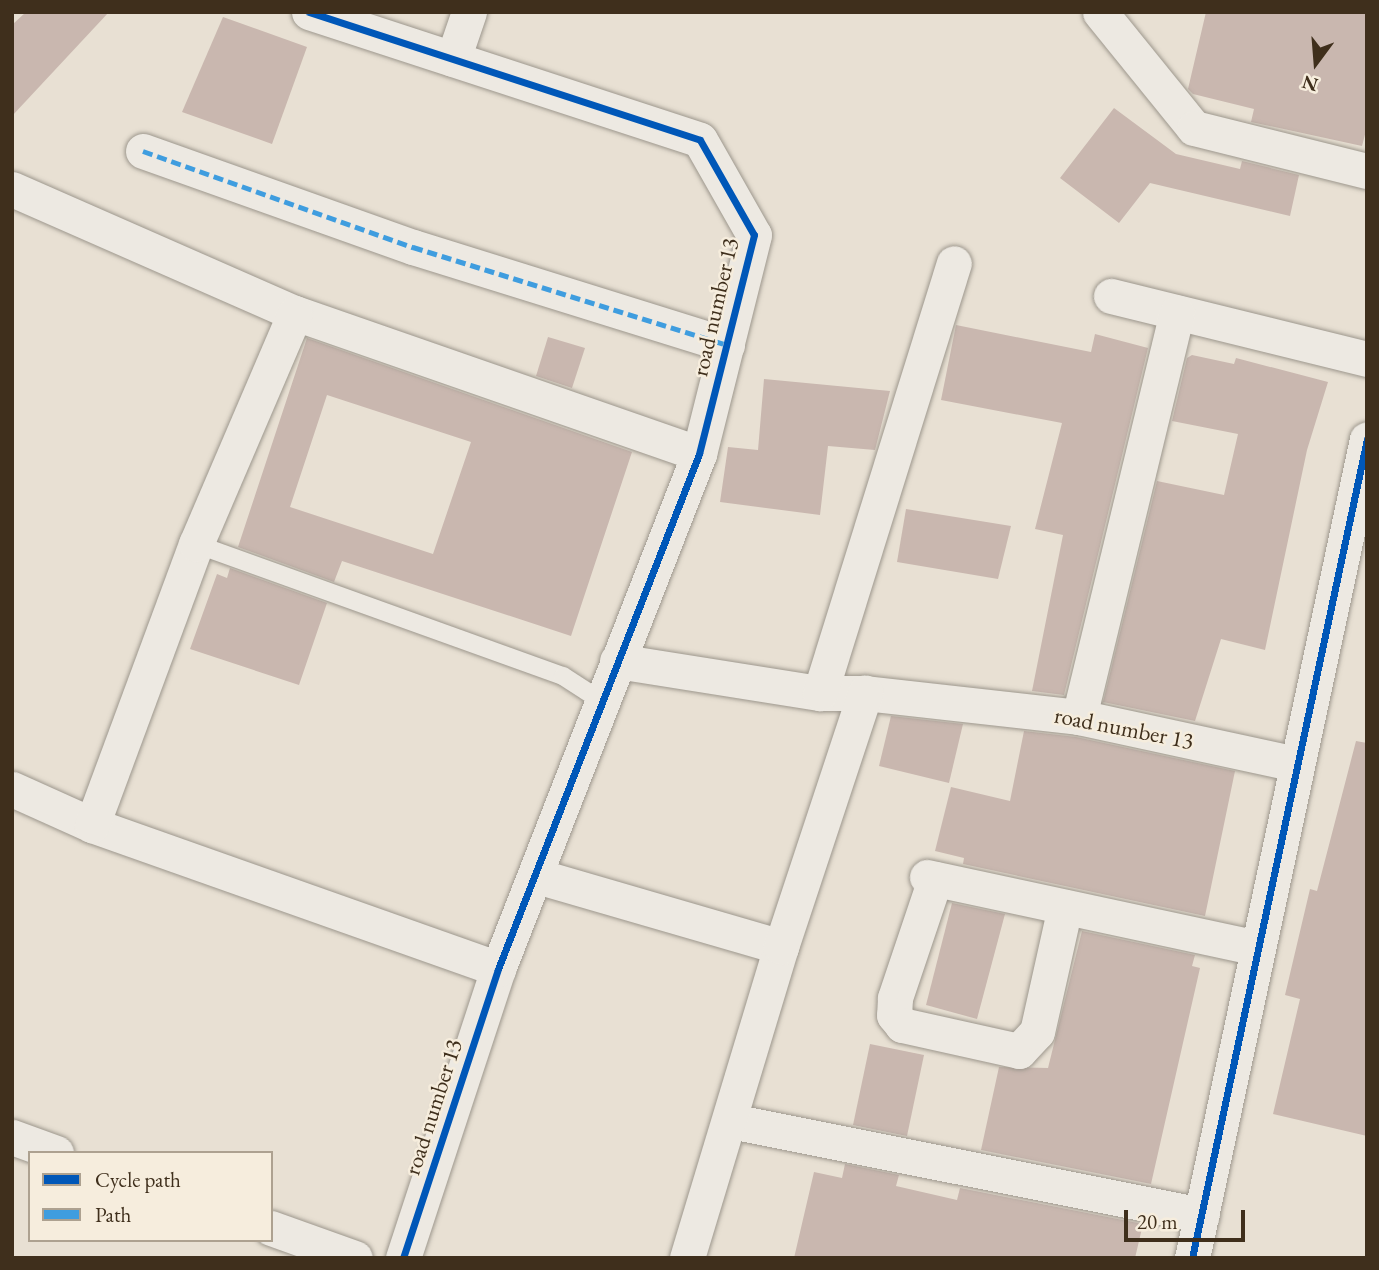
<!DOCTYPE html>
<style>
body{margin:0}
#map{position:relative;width:1379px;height:1270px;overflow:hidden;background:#e8e0d3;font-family:"EB Garamond",serif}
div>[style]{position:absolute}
.building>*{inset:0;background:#c9b7af}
.roads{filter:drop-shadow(0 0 2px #9d978d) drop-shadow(0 0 2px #9d978d)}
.lane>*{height:18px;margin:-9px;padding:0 9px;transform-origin:9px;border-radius:9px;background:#ede9e2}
.street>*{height:35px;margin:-17.5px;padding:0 17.5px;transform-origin:17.5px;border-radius:17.5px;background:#ede9e2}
.quiet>*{height:5px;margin-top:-2.5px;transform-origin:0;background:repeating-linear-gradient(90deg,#3f9ddf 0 10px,transparent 0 15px)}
.cycleway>*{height:7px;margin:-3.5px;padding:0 3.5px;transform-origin:3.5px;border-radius:3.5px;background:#0057b8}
span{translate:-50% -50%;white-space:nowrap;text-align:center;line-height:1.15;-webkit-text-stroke:5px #f6eddd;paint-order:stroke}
.street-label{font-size:23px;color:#3f2f1c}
.frame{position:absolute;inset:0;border:14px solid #3f2f1c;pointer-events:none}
.legend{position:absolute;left:28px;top:1151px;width:245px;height:91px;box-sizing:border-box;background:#f6eddd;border:2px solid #ada190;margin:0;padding:9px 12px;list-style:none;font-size:21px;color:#3f2f1c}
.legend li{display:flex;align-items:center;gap:14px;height:35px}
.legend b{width:35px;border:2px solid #ada190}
.north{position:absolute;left:1281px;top:28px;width:70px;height:70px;-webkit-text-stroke:5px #f6eddd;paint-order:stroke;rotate:196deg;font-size:19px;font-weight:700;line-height:28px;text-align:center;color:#3f2f1c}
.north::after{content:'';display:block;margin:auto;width:24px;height:32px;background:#3f2f1c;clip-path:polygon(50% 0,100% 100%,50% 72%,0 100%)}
.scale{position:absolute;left:1124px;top:1210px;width:121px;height:32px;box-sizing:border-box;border:4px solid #3f2f1c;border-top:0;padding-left:9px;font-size:21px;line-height:24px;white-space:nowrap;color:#3f2f1c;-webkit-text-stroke:5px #f6eddd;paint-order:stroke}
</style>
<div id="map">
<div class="building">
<div style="clip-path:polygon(26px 12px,109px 12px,12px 116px,12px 25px)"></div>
<div style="clip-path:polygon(1206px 12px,1367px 12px,1367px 127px,1362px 146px,1251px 122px,1254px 109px,1193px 94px,1188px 89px)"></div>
<div style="clip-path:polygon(223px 17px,307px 47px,272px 144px,182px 112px)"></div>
<div style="clip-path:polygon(1114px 108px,1176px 154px,1240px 169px,1242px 161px,1299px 175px,1290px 216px,1150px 183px,1119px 223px,1060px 178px)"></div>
<div style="clip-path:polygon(956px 325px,1091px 352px,1095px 334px,1148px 348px,1064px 695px,1032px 691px,1063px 535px,1035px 529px,1062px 423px,941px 400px)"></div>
<div style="clip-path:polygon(548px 337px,585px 348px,572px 388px,536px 376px)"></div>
<div style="clip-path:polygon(evenodd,307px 338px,632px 452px,571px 636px,342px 561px,334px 582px,238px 547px,307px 338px,327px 395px,471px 442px,433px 554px,290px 507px,327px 395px)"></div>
<div style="clip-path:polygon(1192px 355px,1234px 364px,1236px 358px,1328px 382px,1307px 450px,1265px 650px,1221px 639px,1195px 721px,1103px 702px,1157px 481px,1224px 495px,1238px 434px,1172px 421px,1187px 358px)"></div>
<div style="clip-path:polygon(764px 379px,890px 391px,875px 450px,828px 446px,820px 515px,720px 502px,728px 447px,758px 450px)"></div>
<div style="clip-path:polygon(906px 509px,1011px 526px,998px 579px,897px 562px)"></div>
<div style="clip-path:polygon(230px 568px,327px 603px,299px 685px,190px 649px,217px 574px,227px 578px)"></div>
<div style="clip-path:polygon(891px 716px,963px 724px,949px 783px,879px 766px)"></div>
<div style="clip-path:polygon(1024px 731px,1076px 737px,1235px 771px,1205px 916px,963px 864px,964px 858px,935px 851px,951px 787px,1010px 801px)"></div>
<div style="clip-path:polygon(1356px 741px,1367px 743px,1367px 1136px,1273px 1114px,1300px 999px,1285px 995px,1310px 889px,1317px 891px)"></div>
<div style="clip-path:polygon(952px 903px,1005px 914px,977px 1019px,926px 1005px)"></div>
<div style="clip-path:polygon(1082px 931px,1195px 955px,1192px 966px,1200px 968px,1151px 1184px,981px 1150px,999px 1067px,1048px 1068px)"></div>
<div style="clip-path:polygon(870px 1044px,924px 1055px,907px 1136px,853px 1125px)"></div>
<div style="clip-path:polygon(845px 1164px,899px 1175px,896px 1186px,957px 1200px,960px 1188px,1143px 1224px,1135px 1258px,794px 1258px,814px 1172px,842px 1178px)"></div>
</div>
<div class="roads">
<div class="lane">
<div style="left:196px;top:544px;width:390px;rotate:19.8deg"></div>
<div style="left:563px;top:676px;width:44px;rotate:33deg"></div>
</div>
<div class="street">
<div style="left:309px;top:12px;width:411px;rotate:18.1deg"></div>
<div style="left:700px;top:140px;width:109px;rotate:60.4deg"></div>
<div style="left:754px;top:235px;width:226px;rotate:104.1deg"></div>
<div style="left:699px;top:454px;width:553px;rotate:111.32deg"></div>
<div style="left:498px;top:969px;width:304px;rotate:108.2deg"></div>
<div style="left:1100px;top:12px;width:149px;rotate:51deg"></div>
<div style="left:1194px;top:128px;width:178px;rotate:14deg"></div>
<div style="left:453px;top:59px;width:50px;rotate:-71.2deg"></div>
<div style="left:143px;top:151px;width:287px;rotate:19.6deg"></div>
<div style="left:413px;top:247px;width:329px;rotate:17.3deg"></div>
<div style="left:12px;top:189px;width:309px;rotate:23.7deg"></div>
<div style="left:295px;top:313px;width:428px;rotate:19.2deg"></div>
<div style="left:1111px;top:296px;width:264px;rotate:13.8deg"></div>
<div style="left:617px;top:661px;width:206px;rotate:9deg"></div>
<div style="left:820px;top:693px;width:45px"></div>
<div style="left:865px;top:693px;width:215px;rotate:6.4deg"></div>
<div style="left:1079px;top:717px;width:223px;rotate:12.2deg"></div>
<div style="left:820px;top:693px;width:450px;rotate:-72.7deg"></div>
<div style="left:1079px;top:717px;width:416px;rotate:-76.4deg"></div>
<div style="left:12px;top:789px;width:88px;rotate:24.2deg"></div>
<div style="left:92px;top:825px;width:431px;rotate:19.5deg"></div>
<div style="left:92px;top:825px;width:300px;rotate:-69.7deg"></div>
<div style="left:196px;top:544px;width:251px;rotate:-66.8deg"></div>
<div style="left:537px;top:876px;width:254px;rotate:16.2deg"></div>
<div style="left:927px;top:877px;width:338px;rotate:12.1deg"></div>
<div style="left:935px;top:879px;width:126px;rotate:108.6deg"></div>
<div style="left:895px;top:998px;width:17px;rotate:93deg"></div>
<div style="left:894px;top:1015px;width:13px;rotate:51deg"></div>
<div style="left:902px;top:1025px;width:120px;rotate:12.5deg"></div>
<div style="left:1019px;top:1051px;width:26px;rotate:-47deg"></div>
<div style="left:1037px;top:1032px;width:128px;rotate:-77.4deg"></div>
<div style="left:731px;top:1121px;width:480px;rotate:11.3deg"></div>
<div style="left:12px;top:1137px;width:47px;rotate:20deg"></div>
<div style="left:271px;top:1228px;width:89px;rotate:19.7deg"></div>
<div style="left:687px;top:1258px;width:325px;rotate:-73.2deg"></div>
<div style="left:781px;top:947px;width:268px;rotate:-71.7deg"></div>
<div style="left:1192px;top:1258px;width:837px;rotate:-77.94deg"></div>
</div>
</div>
<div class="quiet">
<div style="left:143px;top:151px;width:287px;rotate:19.6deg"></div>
<div style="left:413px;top:247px;width:329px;rotate:17.3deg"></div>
</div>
<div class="cycleway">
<div style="left:309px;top:12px;width:411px;rotate:18.1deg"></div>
<div style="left:700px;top:140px;width:109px;rotate:60.4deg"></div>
<div style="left:754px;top:235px;width:226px;rotate:104.1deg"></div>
<div style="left:699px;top:454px;width:553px;rotate:111.32deg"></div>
<div style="left:498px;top:969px;width:304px;rotate:108.2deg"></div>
<div style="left:1192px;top:1258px;width:837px;rotate:-77.94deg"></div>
</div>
<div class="street-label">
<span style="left:715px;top:307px;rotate:-77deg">road number 13</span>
<span style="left:1124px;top:728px;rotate:11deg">road number 13</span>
<span style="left:433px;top:1107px;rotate:-72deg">road number 13</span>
</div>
<div class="frame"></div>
<ul class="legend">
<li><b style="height:9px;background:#0057b8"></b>Cycle path</li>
<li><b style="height:9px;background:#3f9ddf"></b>Path</li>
</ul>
<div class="north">N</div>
<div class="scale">20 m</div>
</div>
